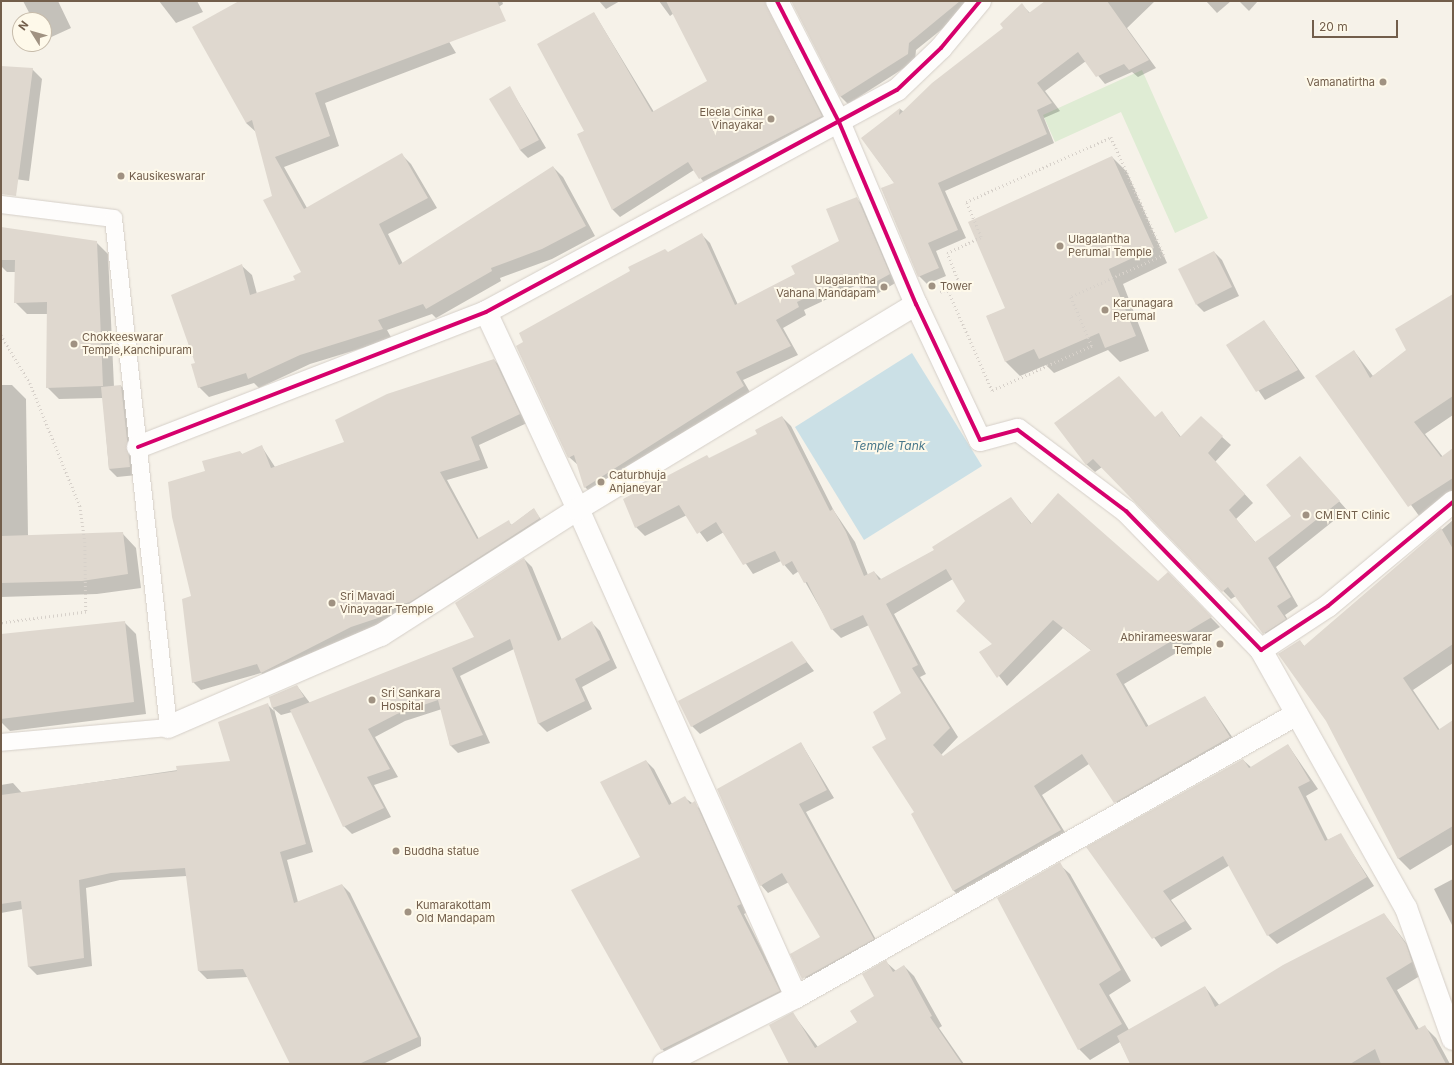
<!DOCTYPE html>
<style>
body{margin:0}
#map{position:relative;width:1454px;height:1065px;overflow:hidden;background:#f6f2e9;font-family:Inter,sans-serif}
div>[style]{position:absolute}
.green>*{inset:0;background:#dfecd4}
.water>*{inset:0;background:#cbe0e6}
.shadow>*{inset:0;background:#0003}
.building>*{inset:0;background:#dfd8cf}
.path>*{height:2.5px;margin-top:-1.25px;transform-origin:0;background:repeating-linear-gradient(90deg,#d7d1ca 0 1px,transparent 0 4px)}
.roads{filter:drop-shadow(0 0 1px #d5cfc8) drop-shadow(0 0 1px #d5cfc8)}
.lane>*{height:17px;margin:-8.5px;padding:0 8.5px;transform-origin:8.5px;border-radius:8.5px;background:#fefdfc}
.street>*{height:22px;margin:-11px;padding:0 11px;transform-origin:11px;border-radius:11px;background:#fefdfc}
.cycleway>*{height:4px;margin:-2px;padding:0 2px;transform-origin:2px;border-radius:2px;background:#d6006c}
.dots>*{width:11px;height:11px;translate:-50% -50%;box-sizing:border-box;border:2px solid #fef9ea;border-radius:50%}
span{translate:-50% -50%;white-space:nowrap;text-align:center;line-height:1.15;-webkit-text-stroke:4px #fef9ea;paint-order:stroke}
.poi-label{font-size:11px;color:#725e4b}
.right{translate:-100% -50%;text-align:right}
.left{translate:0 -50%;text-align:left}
.water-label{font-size:12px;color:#49788b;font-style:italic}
.frame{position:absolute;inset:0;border:2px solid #725e4b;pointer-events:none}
.north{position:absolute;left:12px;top:12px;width:40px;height:40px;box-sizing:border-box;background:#fef9ea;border:1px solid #c6bbaa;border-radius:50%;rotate:307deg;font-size:11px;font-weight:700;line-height:16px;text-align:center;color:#725e4b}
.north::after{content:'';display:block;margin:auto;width:14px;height:18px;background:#a09282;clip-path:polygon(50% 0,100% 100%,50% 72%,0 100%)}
.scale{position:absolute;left:1312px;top:20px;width:86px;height:18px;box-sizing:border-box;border:2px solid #725e4b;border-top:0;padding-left:5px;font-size:12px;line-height:14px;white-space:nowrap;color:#725e4b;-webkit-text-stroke:3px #fef9ea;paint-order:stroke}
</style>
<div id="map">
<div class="green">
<div style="clip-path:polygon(1142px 70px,1208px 218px,1175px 233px,1121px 112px,1055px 142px,1043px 115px)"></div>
</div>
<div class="water">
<div style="clip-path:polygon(912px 353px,982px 466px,864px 540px,795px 427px)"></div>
</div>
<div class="shadow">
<div style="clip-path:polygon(23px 1px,58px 1px,71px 28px,47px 39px,44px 20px,33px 20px)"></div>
<div style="clip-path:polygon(159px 1px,197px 1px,203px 12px,176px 23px)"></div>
<div style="clip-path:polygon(242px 1px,502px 1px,503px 4px,448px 40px,456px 53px,325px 103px,339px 146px,284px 167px,307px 208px,402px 155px,411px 164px,437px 208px,388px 234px,403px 264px,553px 167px,563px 177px,595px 236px,552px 259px,500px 278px,501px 281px,436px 318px,432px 314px,387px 330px,392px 339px,310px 364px,259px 388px,254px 383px,209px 397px,199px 387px,196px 363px,242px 266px,252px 275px,257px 294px,296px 281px,303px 272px,273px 196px,257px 133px,246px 123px)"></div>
<div style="clip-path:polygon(599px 1px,620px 1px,606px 9px)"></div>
<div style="clip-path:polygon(659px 1px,776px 1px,829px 124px,707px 186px,694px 170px,620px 217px,613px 210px,579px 134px,585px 131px,594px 13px,654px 112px,709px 82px,674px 13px,670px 16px)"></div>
<div style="clip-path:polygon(792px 1px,977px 1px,916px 50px,915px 61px,848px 104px,841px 97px)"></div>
<div style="clip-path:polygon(1047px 1px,1155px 1px,1127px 28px,1156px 68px,1138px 77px,1132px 72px,1105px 84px,1086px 61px,1045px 91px,1060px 111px,1044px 118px,1054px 143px,945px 191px,966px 238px,936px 251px,946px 276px,927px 284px,919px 276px,895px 184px,862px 138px,900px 109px,904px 112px,1005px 28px,1022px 5px,1030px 13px)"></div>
<div style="clip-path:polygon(1206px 1px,1231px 1px,1217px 13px)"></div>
<div style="clip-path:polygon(1239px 1px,1258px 1px,1249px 11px)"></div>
<div style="clip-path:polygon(1px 67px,32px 69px,42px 79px,29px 181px,1px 177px)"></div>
<div style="clip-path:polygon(510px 88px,546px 148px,528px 158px,520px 150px)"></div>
<div style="clip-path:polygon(1112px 157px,1127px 172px,1167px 263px,1123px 284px,1149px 351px,1120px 362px,1108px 350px,1054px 373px,1046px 365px,1020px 376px,1006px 362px,987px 316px,1006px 309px)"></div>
<div style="clip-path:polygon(857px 199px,865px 207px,897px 282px,870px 298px,859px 284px,804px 310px,806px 315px,783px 328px,798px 355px,743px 380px,751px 394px,593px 495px,585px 487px,578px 465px,569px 457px,668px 253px,702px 235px,710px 243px,738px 305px,796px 274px,840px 241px)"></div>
<div style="clip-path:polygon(1px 228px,96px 242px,108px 254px,114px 387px,121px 386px,129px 394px,137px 475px,117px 477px,109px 469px,103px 398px,59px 399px,47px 387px,47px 314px,27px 314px,15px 302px,16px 272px,7px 272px,1px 266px)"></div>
<div style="clip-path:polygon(1214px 252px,1222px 260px,1239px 296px,1204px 312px,1197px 305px)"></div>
<div style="clip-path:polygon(1453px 295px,1453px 415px,1425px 434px,1443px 457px,1453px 449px,1453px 508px,1428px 528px,1316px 376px,1354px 351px,1373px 376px,1408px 350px)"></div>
<div style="clip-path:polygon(1264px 321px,1305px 378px,1265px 400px,1227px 345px)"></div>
<div style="clip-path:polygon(494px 360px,502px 368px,527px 423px,479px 445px,488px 468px,447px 480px,479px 539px,508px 522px,512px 525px,533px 509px,547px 527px,418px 609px,269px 681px,261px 673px,201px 690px,193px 682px,192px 597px,207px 472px,240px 452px,243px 455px,262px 447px,275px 467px,345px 443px)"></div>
<div style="clip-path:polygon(1119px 377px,1155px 418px,1162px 412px,1181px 437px,1201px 418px,1231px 445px,1215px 462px,1253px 503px,1236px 519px,1256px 543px,1293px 516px,1308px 466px,1347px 510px,1276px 567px,1298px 606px,1285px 615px,1293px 628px,1272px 642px,1236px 596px,1231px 599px,1102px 467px,1095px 472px,1086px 464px)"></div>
<div style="clip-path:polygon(1px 385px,12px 385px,26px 399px,28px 536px,122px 533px,136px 548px,141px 588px,97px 594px,1px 597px)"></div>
<div style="clip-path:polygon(evenodd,782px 417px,791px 426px,834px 511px,855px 542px,868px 575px,874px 572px,882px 580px,935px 550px,1011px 499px,1032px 524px,1158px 582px,1168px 573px,1220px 627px,1124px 684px,1149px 727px,1205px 697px,1239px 747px,1124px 812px,1089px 764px,1042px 795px,1069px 839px,963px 900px,953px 890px,915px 813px,888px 739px,902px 693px,869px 625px,841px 638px,832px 629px,799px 571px,793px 575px,781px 561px,753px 574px,724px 532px,707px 542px,687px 515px,645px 536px,636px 527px,709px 459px,758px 435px,782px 417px,953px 579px,993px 644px,980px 652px,1007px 686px,1063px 628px,1092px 651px,943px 757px,941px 755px,958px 737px,920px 677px,926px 674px,894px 614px,953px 579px)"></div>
<div style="clip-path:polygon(1453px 520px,1453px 663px,1413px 690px,1440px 730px,1453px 721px,1453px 844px,1410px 870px,1398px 858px,1300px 641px,1305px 647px)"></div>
<div style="clip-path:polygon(524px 559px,532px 567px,562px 640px,592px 623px,600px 631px,617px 668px,582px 687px,592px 709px,547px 732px,539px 724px,514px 649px,460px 676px,490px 743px,458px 753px,450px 745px,442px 709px,405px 721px,375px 737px,398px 777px,374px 785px,391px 817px,352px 834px,344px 826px,292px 712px,281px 715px,274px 709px,313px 852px,287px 860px,298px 902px,342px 885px,350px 893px,421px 1038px,421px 1046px,383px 1064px,291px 1064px,248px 977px,207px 979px,199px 971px,187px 876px,120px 880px,86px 888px,92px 966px,37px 975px,29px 967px,23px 909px,1px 913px,1px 785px,13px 783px,22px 793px,232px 762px,267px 704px,274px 711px,270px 698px,297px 686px,310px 703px,476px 637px)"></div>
<div style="clip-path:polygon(124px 622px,136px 634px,146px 714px,10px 731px,1px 722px,1px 636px)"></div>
<div style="clip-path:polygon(792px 643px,814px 671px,700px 734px,692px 726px)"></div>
<div style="clip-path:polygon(801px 743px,834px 798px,806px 812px,880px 947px,810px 986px,792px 954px,821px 937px,789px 882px,768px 893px,761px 885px)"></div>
<div style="clip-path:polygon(1288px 745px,1318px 789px,1306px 796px,1328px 840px,1340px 834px,1374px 886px,1277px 944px,1268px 935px,1230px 865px,1171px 900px,1192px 929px,1161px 947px,1088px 848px,1243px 760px,1252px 768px)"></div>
<div style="clip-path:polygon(646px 761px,654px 769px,672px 804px,685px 798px,702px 810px,748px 912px,744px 914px,787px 999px,670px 1057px,662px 1049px,641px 858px)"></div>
<div style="clip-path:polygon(1059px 864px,1070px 874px,1131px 981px,1109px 995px,1129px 1030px,1205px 987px,1220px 1006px,1384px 914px,1417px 957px,1423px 974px,1397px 990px,1419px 1029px,1424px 1026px,1436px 1038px,1450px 1064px,1131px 1064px,1120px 1042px,1090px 1060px,1079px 1049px)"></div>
<div style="clip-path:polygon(1453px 879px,1453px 927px,1434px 889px)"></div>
<div style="clip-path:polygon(886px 962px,896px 971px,904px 966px,914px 976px,942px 1026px,939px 1028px,964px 1064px,793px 1064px,793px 1014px,818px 1047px,858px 1022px,875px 996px)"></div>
</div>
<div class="building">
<div style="clip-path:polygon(239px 1px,497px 1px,506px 21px,315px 93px,330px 136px,275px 157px,304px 209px,402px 153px,428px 198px,379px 224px,399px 265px,553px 166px,586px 226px,542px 249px,491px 268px,492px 271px,426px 309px,423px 304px,378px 320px,383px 329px,300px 355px,248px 379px,246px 373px,198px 388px,191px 364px,195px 363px,171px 295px,242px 264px,250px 295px,295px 280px,293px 276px,301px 272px,263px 200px,272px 196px,252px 120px,246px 123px,192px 27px)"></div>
<div style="clip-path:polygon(666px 1px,765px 1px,822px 116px,699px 179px,688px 162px,612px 210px,577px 134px,584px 131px,537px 44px,594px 12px,652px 112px,707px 81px)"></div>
<div style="clip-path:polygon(791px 1px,960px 1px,909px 43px,908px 54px,840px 97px)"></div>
<div style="clip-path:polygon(1045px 1px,1107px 1px,1149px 60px,1129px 70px,1124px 64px,1096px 77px,1078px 52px,1037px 83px,1052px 103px,1037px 110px,1047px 134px,938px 183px,958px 230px,928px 243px,939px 268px,918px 277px,881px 188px,894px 183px,861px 138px,900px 108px,899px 115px,932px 83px,1003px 28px,1000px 24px,1022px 3px,1029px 13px)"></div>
<div style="clip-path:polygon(1px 66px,33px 68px,16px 196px,1px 194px)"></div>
<div style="clip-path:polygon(510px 86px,539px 140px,520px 150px,489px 99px)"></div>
<div style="clip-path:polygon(1112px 156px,1154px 248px,1109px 269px,1136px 336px,1105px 348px,1099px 333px,1039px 359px,1034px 349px,1005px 362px,986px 316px,1005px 308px,968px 222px)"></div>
<div style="clip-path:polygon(857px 197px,890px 274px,861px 290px,854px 275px,797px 302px,799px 307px,776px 320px,791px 346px,736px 372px,744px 386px,584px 488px,574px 455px,568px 458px,516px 346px,523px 342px,519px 333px,630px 271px,628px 267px,665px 249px,668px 252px,702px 233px,735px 305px,795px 274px,791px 266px,839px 241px,826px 209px)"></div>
<div style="clip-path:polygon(1px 227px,97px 241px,103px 386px,46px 388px,47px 302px,14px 303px,15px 260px,1px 260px)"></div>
<div style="clip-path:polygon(1214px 251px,1232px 287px,1196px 305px,1178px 269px)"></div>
<div style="clip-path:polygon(1453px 294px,1453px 396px,1414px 422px,1441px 457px,1453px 448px,1453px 478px,1408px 507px,1315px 376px,1354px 350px,1370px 378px,1406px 350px,1395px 329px)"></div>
<div style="clip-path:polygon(1264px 320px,1298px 370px,1256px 392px,1226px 345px)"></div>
<div style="clip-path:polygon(494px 359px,520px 414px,471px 437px,480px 460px,440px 472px,477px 539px,509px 520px,511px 525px,534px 508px,540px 518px,410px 602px,387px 609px,390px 614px,351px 627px,261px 673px,257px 664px,192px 683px,182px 599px,191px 596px,172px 517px,168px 482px,205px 471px,202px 461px,240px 451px,242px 454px,262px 445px,271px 468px,344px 442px,335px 420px,387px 394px)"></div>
<div style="clip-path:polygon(1119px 376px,1155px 417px,1162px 411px,1180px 437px,1201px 416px,1223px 436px,1208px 453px,1245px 494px,1229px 510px,1255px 542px,1291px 516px,1266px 485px,1300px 456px,1340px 501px,1268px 558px,1291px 597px,1277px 606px,1286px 619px,1263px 634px,1228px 587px,1222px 592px,1093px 459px,1086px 465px,1054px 423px)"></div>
<div style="clip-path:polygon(121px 385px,130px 467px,109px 469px,101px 387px)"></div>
<div style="clip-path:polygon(evenodd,782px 416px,830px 511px,833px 509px,846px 532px,864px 576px,874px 571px,879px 580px,934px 550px,932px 547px,1011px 497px,1031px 524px,1058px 493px,1158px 581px,1168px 572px,1212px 617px,1116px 674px,1146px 727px,1205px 696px,1230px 737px,1114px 803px,1082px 754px,1034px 786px,1061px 830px,953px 891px,911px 814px,914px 812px,872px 747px,886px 739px,873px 712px,901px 693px,863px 615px,831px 630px,807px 582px,804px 583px,792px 561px,783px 566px,775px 551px,743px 565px,716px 522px,697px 534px,679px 505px,635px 528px,623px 499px,707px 455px,709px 458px,757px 434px,755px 430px,782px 416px,946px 569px,965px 601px,956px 611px,992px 644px,979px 652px,997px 678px,1053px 620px,1091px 650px,943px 756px,933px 745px,950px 728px,912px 668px,918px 665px,886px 604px,946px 569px)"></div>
<div style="clip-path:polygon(1441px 528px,1453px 549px,1453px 644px,1403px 678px,1438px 730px,1453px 720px,1453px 826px,1398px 859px,1326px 721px,1278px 654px,1300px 640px,1304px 646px)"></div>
<div style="clip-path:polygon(123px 532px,128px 574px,82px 581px,1px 583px,1px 536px)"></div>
<div style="clip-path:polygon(524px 558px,558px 641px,592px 621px,610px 660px,575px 679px,585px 701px,538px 724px,510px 639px,452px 668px,483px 735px,450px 746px,438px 700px,397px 714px,368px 729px,390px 769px,367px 777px,384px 808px,343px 827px,290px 710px,474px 637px,455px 603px)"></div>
<div style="clip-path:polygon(125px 621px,134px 702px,1px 719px,1px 634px)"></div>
<div style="clip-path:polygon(792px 641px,807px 662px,691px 727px,678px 701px)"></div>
<div style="clip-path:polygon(297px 685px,304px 697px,272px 708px,269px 697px)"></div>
<div style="clip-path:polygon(268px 703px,306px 844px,280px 852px,294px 903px,342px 884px,418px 1037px,359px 1064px,290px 1064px,243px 969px,198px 971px,185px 868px,111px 873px,79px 880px,84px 958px,28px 967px,21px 901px,1px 904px,1px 795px,177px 771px,176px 766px,230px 761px,218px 722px)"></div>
<div style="clip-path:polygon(801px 742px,827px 790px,799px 804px,874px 939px,802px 979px,790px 954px,820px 937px,782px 873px,760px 886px,717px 789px)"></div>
<div style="clip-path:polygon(1288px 744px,1310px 781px,1298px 787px,1325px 841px,1341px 833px,1367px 877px,1267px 936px,1223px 856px,1163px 891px,1185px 921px,1152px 939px,1086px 847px,1243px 759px,1249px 768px)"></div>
<div style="clip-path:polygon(646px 760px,669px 805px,685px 796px,690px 804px,695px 801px,741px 904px,737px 906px,780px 991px,661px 1050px,571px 890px,640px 857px,600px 782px)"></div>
<div style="clip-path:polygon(1060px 862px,1121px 970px,1099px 984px,1122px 1024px,1078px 1050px,997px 898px)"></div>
<div style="clip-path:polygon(1384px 913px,1406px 944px,1412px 962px,1386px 978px,1416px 1030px,1425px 1025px,1446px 1064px,1381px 1064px,1375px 1049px,1350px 1064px,1130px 1064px,1117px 1036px,1205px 986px,1215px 1007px,1283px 965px)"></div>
<div style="clip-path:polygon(886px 960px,893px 972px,904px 965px,932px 1016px,930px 1017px,962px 1064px,789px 1064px,769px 1025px,793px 1012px,815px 1048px,857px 1022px,850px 1011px,874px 996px,862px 974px)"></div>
</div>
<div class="path">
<div style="left:940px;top:292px;width:8px;rotate:-23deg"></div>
<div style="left:947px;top:289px;width:13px;rotate:-27deg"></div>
<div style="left:959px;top:283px;width:32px;rotate:-112deg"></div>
<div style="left:947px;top:253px;width:38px;rotate:-25deg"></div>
<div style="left:981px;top:237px;width:38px;rotate:-113deg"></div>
<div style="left:966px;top:202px;width:159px;rotate:-24.1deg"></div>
<div style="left:1111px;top:137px;width:129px;rotate:65.8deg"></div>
<div style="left:1164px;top:255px;width:102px;rotate:155.7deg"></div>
<div style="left:1071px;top:297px;width:53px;rotate:66.8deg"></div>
<div style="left:1092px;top:346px;width:110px;rotate:155.8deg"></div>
<div style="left:992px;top:391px;width:111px;rotate:-113.8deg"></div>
<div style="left:1px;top:335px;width:56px;rotate:58.9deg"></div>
<div style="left:30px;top:383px;width:133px;rotate:67.9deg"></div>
<div style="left:80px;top:506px;width:36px;rotate:82deg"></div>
<div style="left:85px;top:542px;width:70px;rotate:89.2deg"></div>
<div style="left:86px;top:612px;width:86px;rotate:172.6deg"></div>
</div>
<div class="roads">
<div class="lane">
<div style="left:1px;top:204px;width:113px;rotate:7.1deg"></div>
<div style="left:113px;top:218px;width:512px;rotate:83.83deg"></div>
<div style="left:168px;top:727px;width:168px;rotate:174.9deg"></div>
</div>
<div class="street">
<div style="left:777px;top:1px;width:136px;rotate:62.9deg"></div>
<div style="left:839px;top:122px;width:198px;rotate:67.1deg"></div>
<div style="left:916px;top:304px;width:150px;rotate:64.8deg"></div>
<div style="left:980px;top:440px;width:39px;rotate:-15deg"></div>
<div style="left:1018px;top:430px;width:135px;rotate:36.9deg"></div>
<div style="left:1126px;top:511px;width:194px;rotate:45.8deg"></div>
<div style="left:1261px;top:650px;width:80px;rotate:-33.3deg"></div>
<div style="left:1328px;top:606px;width:163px;rotate:-39.8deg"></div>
<div style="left:486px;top:312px;width:217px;rotate:65deg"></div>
<div style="left:578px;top:509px;width:534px;rotate:65.93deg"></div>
<div style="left:138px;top:447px;width:373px;rotate:-21.2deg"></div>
<div style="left:486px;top:312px;width:467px;rotate:-28.4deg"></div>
<div style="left:897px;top:90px;width:61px;rotate:-43.7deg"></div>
<div style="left:941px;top:48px;width:61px;rotate:-50.3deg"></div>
<div style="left:1261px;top:650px;width:296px;rotate:60.7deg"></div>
<div style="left:1406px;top:908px;width:139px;rotate:70.3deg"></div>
<div style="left:168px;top:727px;width:232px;rotate:-23.4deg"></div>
<div style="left:381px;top:635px;width:234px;rotate:-32.6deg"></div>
<div style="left:578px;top:509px;width:395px;rotate:-31.2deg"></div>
<div style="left:664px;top:1064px;width:148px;rotate:-26.9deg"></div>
<div style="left:796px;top:997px;width:575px;rotate:-29.46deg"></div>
</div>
</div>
<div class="cycleway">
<div style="left:777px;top:1px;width:136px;rotate:62.9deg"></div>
<div style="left:839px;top:122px;width:198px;rotate:67.1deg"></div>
<div style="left:916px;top:304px;width:150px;rotate:64.8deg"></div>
<div style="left:980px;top:440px;width:39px;rotate:-15deg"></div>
<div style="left:1018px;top:430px;width:135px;rotate:36.9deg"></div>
<div style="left:1126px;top:511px;width:194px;rotate:45.8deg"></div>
<div style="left:1261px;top:650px;width:80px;rotate:-33.3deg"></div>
<div style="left:1328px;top:606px;width:163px;rotate:-39.8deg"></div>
<div style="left:138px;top:447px;width:373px;rotate:-21.2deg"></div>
<div style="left:486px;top:312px;width:467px;rotate:-28.4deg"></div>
<div style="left:897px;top:90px;width:61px;rotate:-43.7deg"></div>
<div style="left:941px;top:48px;width:61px;rotate:-50.3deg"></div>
</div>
<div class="dots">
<div style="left:1383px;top:82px;background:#a09282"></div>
<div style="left:771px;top:119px;background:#a09282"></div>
<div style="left:121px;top:176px;background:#a09282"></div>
<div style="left:1060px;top:246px;background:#a09282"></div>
<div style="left:932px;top:286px;background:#a09282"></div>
<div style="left:884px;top:287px;background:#a09282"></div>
<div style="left:1105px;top:310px;background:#a09282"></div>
<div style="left:74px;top:344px;background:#a09282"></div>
<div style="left:601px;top:482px;background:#a09282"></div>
<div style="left:1306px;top:515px;background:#a09282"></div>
<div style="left:332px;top:603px;background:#a09282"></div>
<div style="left:1220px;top:644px;background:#a09282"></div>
<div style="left:372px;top:700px;background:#a09282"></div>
<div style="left:396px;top:851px;background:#a09282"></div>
<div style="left:408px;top:912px;background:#a09282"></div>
</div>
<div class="poi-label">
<span class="right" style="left:1375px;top:82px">Vamanatirtha</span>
<span class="right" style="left:763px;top:119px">Eleela Cinka<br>Vinayakar</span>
<span class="left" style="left:129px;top:176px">Kausikeswarar</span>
<span class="left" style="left:1068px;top:246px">Ulagalantha<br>Perumal Temple</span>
<span class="right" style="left:876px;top:287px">Ulagalantha<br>Vahana Mandapam</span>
<span class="left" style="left:940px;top:286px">Tower</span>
<span class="left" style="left:1113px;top:310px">Karunagara<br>Perumal</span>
<span class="left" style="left:82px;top:344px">Chokkeeswarar<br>Temple,Kanchipuram</span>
<span class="left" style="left:609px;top:482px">Caturbhuja<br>Anjaneyar</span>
<span class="left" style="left:1315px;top:515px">CM ENT Clinic</span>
<span class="left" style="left:340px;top:603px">Sri Mavadi<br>Vinayagar Temple</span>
<span class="right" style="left:1212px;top:644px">Abhirameeswarar<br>Temple</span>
<span class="left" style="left:381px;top:700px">Sri Sankara<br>Hospital</span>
<span class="left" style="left:404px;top:851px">Buddha statue</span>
<span class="left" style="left:416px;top:912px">Kumarakottam<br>Old Mandapam</span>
</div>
<div class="water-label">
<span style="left:889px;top:446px">Temple Tank</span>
</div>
<div class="frame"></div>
<div class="north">N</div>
<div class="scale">20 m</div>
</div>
